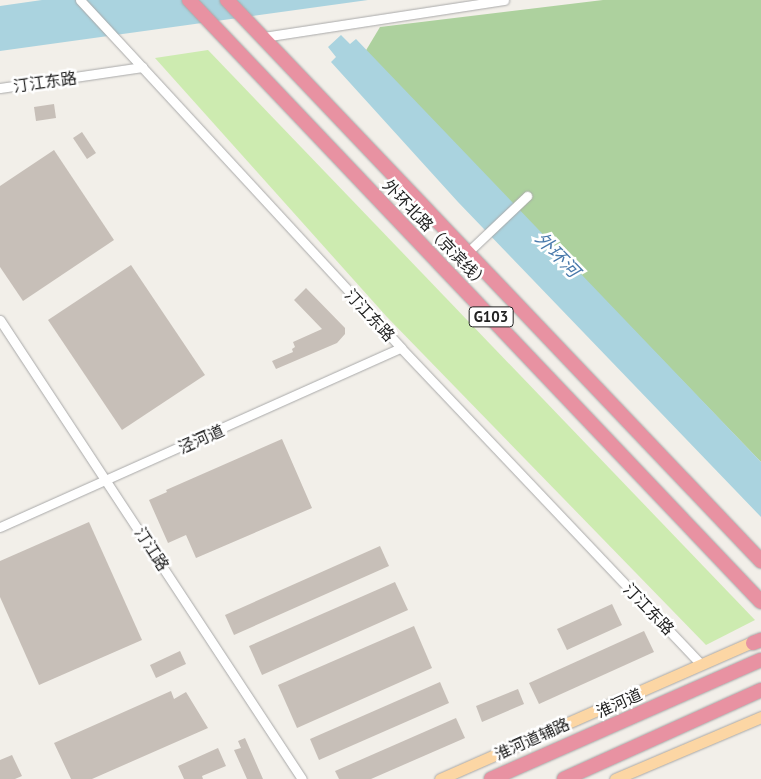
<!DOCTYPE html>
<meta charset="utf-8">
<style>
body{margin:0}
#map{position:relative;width:761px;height:779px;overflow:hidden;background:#f2efe9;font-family:"PT Sans","Noto Sans SC",sans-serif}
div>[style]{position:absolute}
.grass>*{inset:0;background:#cdebb0}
.forest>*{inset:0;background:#add19e}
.water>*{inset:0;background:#aad3df}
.building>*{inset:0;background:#c7bfb8}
.roads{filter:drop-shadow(0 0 1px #a9a9a9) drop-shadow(0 0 1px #a9a9a9)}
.minor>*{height:9px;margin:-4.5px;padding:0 4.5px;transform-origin:4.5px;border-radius:4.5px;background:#fff}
.major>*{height:11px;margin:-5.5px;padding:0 5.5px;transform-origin:5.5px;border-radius:5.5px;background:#fcd6a4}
.highway>*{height:14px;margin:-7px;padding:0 7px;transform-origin:7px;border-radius:7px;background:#e892a2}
span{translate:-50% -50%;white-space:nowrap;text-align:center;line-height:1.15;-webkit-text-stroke:5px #fff;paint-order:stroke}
.shield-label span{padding:1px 4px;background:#fff;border:1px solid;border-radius:4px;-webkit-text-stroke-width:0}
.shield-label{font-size:15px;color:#222;font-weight:700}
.street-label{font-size:16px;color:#222}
.water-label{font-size:18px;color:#4a7aab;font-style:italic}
</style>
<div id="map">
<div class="grass">
<div style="clip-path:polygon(208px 50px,755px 620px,706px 645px,387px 317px,155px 58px)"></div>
</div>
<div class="forest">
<div style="clip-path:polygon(603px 0,761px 0,761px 462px,365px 52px,380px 27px)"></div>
</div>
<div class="water">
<div style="clip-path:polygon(42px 0,368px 0,0 51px,0 6px)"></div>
<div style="clip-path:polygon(341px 35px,350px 44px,356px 39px,761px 462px,761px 517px,458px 202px,331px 62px,336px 57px,328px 47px)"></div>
</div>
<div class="building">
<div style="clip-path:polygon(54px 104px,56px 118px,36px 121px,34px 107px)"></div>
<div style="clip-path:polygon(82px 132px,96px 153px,87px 159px,73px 138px)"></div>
<div style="clip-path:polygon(54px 150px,114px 240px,23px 301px,0 267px,0 186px)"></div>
<div style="clip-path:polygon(131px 265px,205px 375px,122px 430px,48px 320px)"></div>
<div style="clip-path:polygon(306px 288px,345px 328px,345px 334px,337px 343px,276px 369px,272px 361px,293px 352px,292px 349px,295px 347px,293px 342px,322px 329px,294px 300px)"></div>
<div style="clip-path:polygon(282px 439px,312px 508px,196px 558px,186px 535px,168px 543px,149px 500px,167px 492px,166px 490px)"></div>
<div style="clip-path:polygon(89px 522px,142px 640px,39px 685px,0 597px,0 561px)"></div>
<div style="clip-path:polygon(380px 546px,389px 566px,234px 635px,225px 615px)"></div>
<div style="clip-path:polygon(395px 582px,408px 610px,262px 675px,249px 646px)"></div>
<div style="clip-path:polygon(612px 604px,622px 625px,567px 650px,557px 629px)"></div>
<div style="clip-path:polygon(414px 626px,432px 668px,297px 728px,278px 685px)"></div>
<div style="clip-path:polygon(644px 631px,654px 652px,539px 704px,529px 683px)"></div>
<div style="clip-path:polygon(180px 651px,186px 664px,156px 678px,150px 665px)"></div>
<div style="clip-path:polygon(440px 682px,449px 703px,319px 760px,310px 739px)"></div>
<div style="clip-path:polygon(518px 689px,524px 704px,482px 722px,476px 706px)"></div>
<div style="clip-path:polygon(171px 691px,174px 699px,186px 692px,208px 728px,92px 779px,71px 779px,54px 743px)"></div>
<div style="clip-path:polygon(456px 718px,465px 738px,371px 779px,339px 779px,335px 771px)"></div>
<div style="clip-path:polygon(245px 738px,263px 779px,247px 779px,234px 750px,241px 748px,238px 741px)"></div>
<div style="clip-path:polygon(218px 748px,226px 766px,202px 776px,203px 779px,184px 779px,178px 766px)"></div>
<div style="clip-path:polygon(12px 755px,22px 776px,15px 779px,0 779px,0 760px)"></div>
</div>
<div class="roads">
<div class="minor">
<div style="left:80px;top:0;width:91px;rotate:47.2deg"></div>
<div style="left:263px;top:37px;width:244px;rotate:-8.7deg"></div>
<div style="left:0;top:88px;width:144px;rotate:-8.4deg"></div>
<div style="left:142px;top:67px;width:382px;rotate:47.3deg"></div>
<div style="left:401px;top:348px;width:436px;rotate:46.5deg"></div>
<div style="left:467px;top:253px;width:83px;rotate:-43.5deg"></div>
<div style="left:0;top:320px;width:549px;rotate:56.66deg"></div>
<div style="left:0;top:527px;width:439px;rotate:-24.1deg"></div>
</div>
<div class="major">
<div style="left:440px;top:779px;width:348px;rotate:-23.7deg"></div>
<div style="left:615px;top:779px;width:159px;rotate:-23deg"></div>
</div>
<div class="highway">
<div style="left:189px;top:0;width:830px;rotate:46.46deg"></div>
<div style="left:227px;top:0;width:775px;rotate:46.41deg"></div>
<div style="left:753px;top:643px;width:9px;rotate:-21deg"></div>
<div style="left:491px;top:779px;width:295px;rotate:-23.8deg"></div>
<div style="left:564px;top:779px;width:216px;rotate:-24.3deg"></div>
</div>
</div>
<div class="shield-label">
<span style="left:491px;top:317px">G103</span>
</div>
<div class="street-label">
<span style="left:45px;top:82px;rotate:-8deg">汀江东路</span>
<span style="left:436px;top:234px;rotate:46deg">外环北路（京滨线）</span>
<span style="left:370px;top:315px;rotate:47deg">汀江东路</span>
<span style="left:201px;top:439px;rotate:-24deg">泾河道</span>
<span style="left:152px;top:549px;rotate:57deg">汀江路</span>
<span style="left:649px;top:609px;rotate:46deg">汀江东路</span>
<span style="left:619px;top:703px;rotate:-24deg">淮河道</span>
<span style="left:532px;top:739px;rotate:-24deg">淮河道辅路</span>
</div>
<div class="water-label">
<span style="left:557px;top:255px;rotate:46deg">外环河</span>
</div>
</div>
